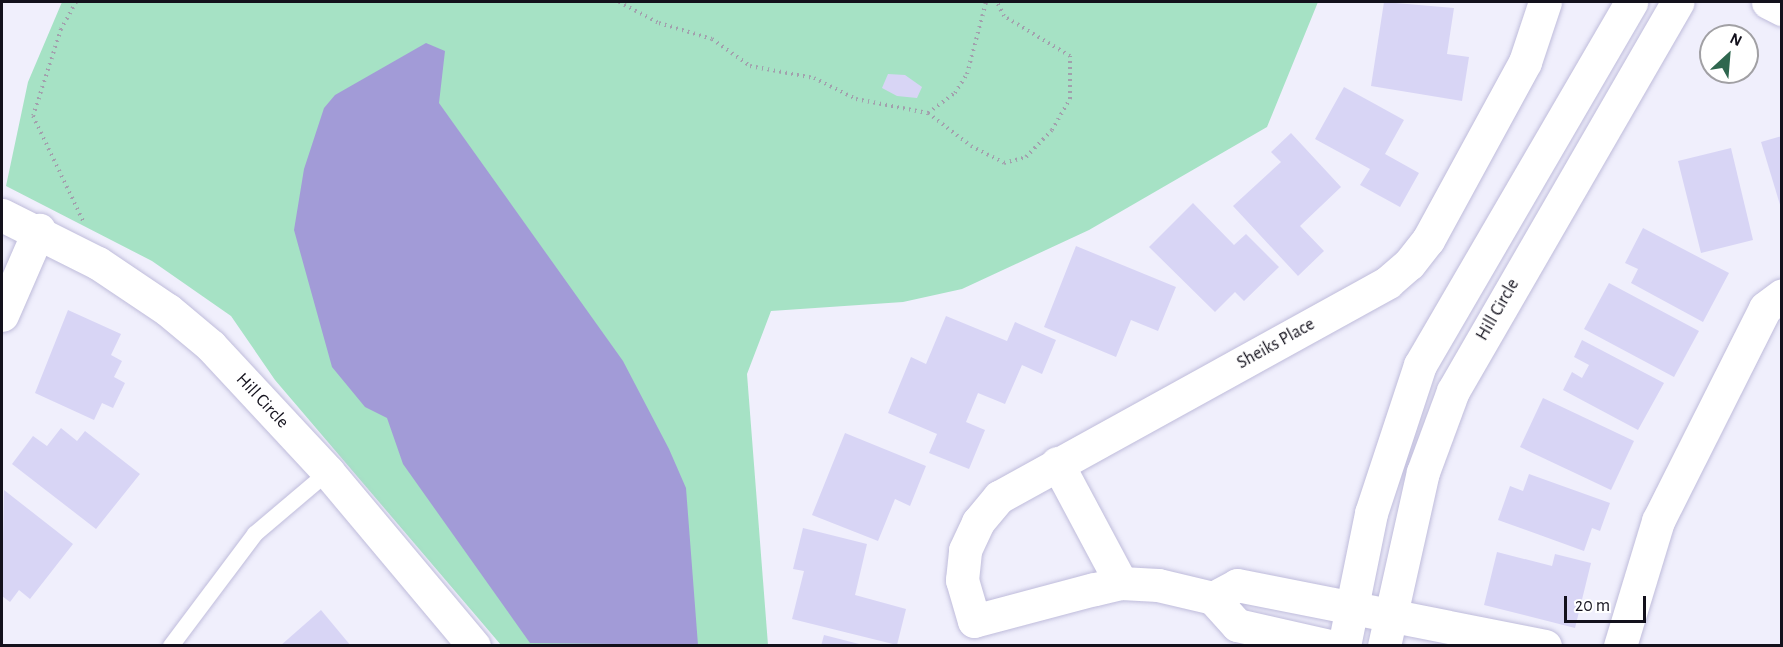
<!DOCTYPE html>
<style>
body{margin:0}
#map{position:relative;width:1783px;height:647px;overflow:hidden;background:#f0effc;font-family:"Alegreya Sans",sans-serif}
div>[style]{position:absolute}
.green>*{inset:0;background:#a6e2c5}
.water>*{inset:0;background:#a29bd7}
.building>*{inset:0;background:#d8d5f5}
.path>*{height:4px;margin-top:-2px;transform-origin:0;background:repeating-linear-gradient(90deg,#a2a0ad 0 1.5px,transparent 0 6px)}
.roads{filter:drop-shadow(0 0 2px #bfbcdb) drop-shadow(0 0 2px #bfbcdb)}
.service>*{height:16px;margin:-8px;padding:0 8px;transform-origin:8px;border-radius:8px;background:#fff}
.minor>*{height:33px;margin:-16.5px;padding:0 16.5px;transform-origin:16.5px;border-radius:16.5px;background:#fff}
span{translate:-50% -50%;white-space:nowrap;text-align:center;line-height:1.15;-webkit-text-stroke:6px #fff;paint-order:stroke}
.street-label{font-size:18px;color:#13111c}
.frame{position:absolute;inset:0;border:3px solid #13111c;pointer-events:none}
.north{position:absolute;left:1699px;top:24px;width:60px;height:60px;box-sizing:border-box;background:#fff;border:2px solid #a1a0a4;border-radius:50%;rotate:26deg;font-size:16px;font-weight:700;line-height:24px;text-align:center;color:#13111c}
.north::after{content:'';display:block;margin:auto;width:21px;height:27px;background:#2f674f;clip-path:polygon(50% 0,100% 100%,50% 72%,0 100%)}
.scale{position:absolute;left:1564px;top:596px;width:82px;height:27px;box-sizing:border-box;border:3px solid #13111c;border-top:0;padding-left:8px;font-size:18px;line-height:21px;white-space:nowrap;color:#13111c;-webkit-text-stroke:4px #fff;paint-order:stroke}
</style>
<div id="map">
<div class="green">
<div style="clip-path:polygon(62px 2px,1318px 2px,1267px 127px,1089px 230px,962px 289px,903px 302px,771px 311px,747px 374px,768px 645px,501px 645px,275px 380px,231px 316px,152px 261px,6px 186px,28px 82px)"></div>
</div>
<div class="water">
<div style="clip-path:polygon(426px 43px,445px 51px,439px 103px,623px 361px,669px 449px,686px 488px,698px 645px,530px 643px,403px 464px,387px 418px,365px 407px,332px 367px,294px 230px,304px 169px,324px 108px,335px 95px)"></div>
</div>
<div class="building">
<div style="clip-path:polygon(1384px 2px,1454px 8px,1447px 54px,1469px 57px,1462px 101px,1371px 86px)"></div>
<div style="clip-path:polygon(888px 74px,905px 75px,922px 87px,917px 98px,897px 96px,882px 88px)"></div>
<div style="clip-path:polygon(1344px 87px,1404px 120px,1385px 154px,1419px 173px,1400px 207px,1360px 185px,1370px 169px,1315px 139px)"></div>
<div style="clip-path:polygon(1291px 133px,1341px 187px,1300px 226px,1324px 251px,1298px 276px,1233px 206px,1281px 162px,1271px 152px)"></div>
<div style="clip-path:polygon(1782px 136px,1782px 207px,1781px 208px,1761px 142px)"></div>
<div style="clip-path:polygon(1731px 148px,1753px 240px,1701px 253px,1678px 161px)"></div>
<div style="clip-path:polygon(1193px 203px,1234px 245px,1246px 234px,1279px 267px,1244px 301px,1235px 292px,1215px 312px,1149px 247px)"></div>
<div style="clip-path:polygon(1643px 228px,1729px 273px,1703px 322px,1631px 283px,1638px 269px,1625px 263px)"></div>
<div style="clip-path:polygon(1076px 246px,1176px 287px,1158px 331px,1131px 320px,1116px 357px,1044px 327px)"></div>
<div style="clip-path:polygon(1609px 283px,1699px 331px,1674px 377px,1584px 329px)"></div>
<div style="clip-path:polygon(68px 310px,121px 334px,111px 355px,122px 361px,114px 377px,125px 383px,113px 408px,102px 403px,94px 420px,35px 393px)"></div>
<div style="clip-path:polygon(946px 316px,1007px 341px,1015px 322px,1056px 340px,1042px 374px,1022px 365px,1005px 404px,978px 393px,966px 422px,985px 430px,969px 469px,929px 453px,937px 434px,888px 413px,911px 357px,926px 364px)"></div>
<div style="clip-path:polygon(1582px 340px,1664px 383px,1638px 430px,1563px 390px,1572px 372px,1582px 378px,1589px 365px,1574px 357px)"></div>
<div style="clip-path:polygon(1543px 398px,1634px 441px,1611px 490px,1520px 447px)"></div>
<div style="clip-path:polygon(61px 428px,77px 441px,85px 431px,140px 474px,96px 529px,12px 464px,33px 436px,47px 446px)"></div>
<div style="clip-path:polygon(845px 433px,926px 466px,910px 506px,895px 499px,878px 541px,812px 515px)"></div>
<div style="clip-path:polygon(1529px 474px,1610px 503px,1600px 531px,1592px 528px,1584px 551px,1498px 520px,1510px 486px,1523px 491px)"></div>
<div style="clip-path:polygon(4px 490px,73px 544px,30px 599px,19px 590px,10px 602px,2px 596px)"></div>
<div style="clip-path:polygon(803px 528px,867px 544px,855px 595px,906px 609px,897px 645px,792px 619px,804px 571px,793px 569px)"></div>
<div style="clip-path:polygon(1497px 552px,1552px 566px,1555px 554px,1591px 563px,1575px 628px,1484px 605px)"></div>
<div style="clip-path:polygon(321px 610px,351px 646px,280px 646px)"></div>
<div style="clip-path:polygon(824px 635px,863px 645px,863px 646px,821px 646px)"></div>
</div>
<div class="path">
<div style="left:76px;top:2px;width:31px;rotate:119deg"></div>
<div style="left:61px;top:29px;width:91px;rotate:107.8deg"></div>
<div style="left:33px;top:116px;width:116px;rotate:64.5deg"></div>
<div style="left:619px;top:2px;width:45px;rotate:27.7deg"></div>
<div style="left:659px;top:23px;width:55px;rotate:16.8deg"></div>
<div style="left:712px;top:39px;width:47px;rotate:35.4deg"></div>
<div style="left:750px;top:66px;width:65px;rotate:10.6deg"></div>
<div style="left:814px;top:78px;width:47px;rotate:26.6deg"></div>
<div style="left:856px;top:99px;width:73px;rotate:11deg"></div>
<div style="left:928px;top:113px;width:54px;rotate:37.5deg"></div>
<div style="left:971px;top:146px;width:37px;rotate:27deg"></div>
<div style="left:1004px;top:163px;width:23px;rotate:-15deg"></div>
<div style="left:1026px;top:157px;width:37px;rotate:-46deg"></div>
<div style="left:1052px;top:130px;width:36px;rotate:-60deg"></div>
<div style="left:1070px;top:99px;width:43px;rotate:-90deg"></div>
<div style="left:1070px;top:56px;width:77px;rotate:-148.8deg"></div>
<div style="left:1004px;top:16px;width:16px;rotate:-117deg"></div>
<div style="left:928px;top:113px;width:34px;rotate:-37deg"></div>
<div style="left:955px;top:93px;width:22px;rotate:-58deg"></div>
<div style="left:967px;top:74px;width:74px;rotate:-75.2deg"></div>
</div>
<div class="roads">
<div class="service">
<div style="left:171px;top:646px;width:140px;rotate:-53.1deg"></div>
<div style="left:255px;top:534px;width:96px;rotate:-40.3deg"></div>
</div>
<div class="minor">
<div style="left:1768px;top:2px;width:16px;rotate:27deg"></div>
<div style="left:2px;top:215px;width:107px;rotate:26.6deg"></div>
<div style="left:98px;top:263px;width:84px;rotate:33.9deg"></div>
<div style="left:168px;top:310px;width:56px;rotate:39.9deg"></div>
<div style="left:211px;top:346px;width:172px;rotate:47.1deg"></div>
<div style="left:328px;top:472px;width:227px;rotate:50deg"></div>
<div style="left:2px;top:315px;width:93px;rotate:-66.5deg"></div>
<div style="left:1057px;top:463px;width:136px;rotate:61.9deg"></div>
<div style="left:1213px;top:598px;width:27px;rotate:-28deg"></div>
<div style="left:1237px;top:585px;width:314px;rotate:11.2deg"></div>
<div style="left:1330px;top:646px;width:95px;rotate:-167.3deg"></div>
<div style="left:1237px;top:625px;width:36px;rotate:-132deg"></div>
<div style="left:1213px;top:598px;width:57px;rotate:-166.7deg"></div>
<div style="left:1158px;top:585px;width:37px;rotate:-177deg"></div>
<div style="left:1121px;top:583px;width:28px;rotate:167deg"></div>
<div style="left:1094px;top:589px;width:124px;rotate:165.1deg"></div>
<div style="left:974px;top:621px;width:43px;rotate:-106.3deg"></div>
<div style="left:962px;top:580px;width:30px;rotate:-84deg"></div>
<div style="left:965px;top:550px;width:31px;rotate:-65deg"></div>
<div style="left:978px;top:522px;width:33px;rotate:-50deg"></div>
<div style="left:999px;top:497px;width:444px;rotate:-28.9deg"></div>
<div style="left:1388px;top:282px;width:28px;rotate:-41deg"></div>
<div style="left:1409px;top:264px;width:31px;rotate:-52deg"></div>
<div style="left:1428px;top:240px;width:203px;rotate:-61.4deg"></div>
<div style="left:1525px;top:62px;width:63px;rotate:-71.6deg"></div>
<div style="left:1344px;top:646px;width:136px;rotate:-78.5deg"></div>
<div style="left:1371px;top:513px;width:156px;rotate:-71.7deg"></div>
<div style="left:1420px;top:365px;width:420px;rotate:-59.8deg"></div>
<div style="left:1384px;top:646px;width:178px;rotate:-77.4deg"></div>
<div style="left:1423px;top:472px;width:86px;rotate:-69.7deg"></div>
<div style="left:1453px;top:391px;width:449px;rotate:-60deg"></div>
<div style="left:1620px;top:646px;width:131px;rotate:-73.1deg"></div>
<div style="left:1658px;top:521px;width:238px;rotate:-63.3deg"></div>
<div style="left:1765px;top:308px;width:21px;rotate:-37deg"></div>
</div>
</div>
<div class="street-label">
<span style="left:1498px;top:310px;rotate:-60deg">Hill Circle</span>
<span style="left:1276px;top:344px;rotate:-29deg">Sheiks Place</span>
<span style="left:262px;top:401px;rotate:47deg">Hill Circle</span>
</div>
<div class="frame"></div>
<div class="north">N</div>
<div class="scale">20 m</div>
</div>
